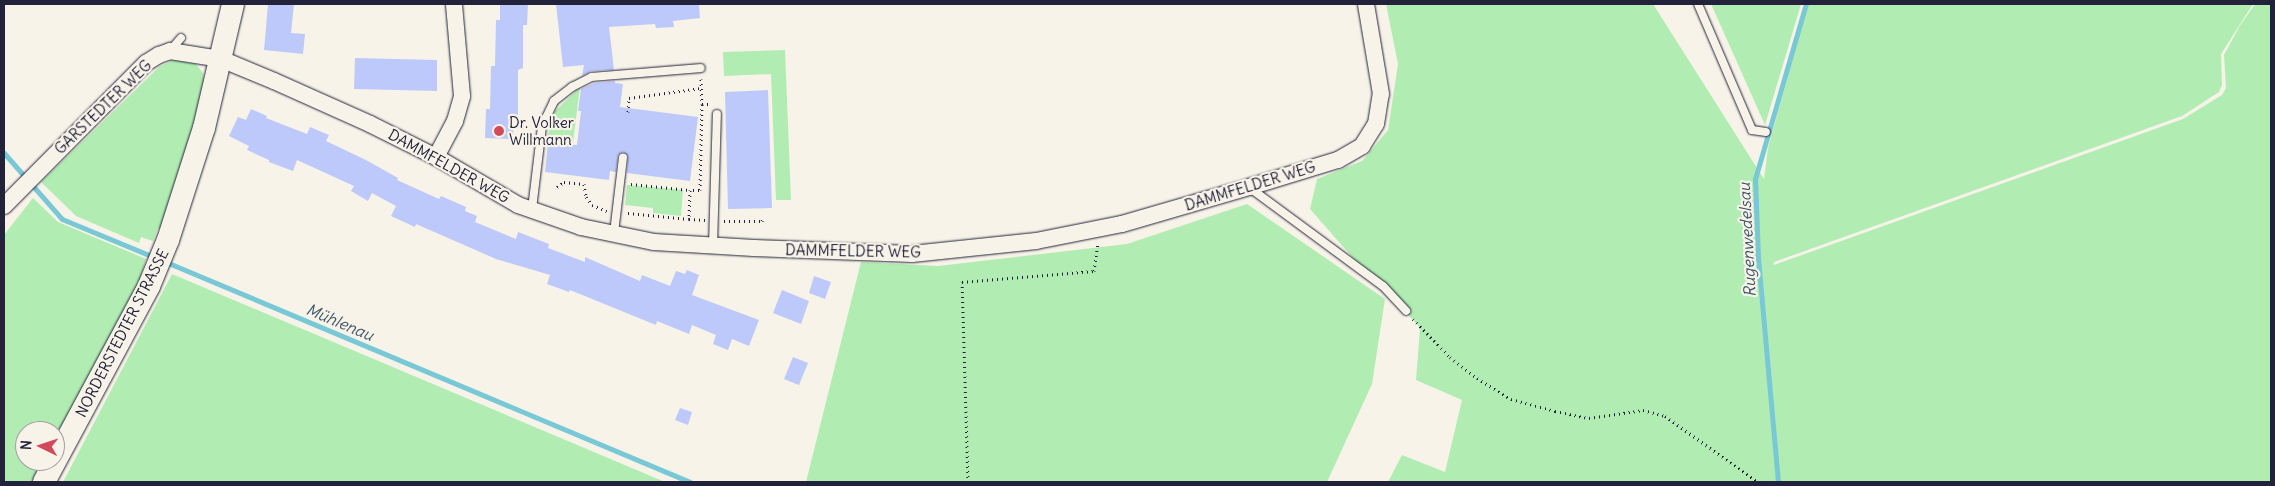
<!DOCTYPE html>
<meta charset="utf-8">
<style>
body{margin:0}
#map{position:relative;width:2275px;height:486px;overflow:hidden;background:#f7f3e8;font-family:Delius,sans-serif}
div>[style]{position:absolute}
.green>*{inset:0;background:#b1edb2}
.stream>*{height:5px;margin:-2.5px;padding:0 2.5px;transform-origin:2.5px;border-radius:2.5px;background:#79c8d6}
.building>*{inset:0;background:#bdc9fb}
.path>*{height:3px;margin-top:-1.5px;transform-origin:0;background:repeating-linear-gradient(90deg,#22223b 0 1px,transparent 0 5px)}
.roads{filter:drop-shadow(0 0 1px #22223b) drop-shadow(0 0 1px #22223b)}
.service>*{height:8px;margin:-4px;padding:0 4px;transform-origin:4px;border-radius:4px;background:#f7f3e8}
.minor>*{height:16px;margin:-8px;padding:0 8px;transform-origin:8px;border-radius:8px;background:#f7f3e8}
.secondary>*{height:22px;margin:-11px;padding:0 11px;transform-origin:11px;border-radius:11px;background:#f7f3e8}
.dots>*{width:14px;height:14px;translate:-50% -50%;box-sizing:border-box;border:2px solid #f7f3e8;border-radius:50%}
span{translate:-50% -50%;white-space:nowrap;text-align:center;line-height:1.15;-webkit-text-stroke:4.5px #f7f3e8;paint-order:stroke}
.street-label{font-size:15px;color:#22223b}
.poi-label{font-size:15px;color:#22223b}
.left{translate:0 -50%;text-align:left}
.water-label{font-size:16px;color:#3c546a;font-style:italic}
.frame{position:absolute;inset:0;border:5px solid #22223b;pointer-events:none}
.north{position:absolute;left:15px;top:421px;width:50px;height:50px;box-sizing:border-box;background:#f7f3e8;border:1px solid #a29fa3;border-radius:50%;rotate:274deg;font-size:14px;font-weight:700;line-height:20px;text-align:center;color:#22223b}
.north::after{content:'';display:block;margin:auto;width:18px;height:22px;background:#d1495b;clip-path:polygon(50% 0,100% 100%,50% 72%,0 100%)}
</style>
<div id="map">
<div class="green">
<div style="clip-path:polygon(1386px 4px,1653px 4px,1764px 179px,1768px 148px,1808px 4px,2253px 4px,2221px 54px,2222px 85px,2219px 92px,2182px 116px,1774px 262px,1774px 265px,2183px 119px,2222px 95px,2226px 88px,2224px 55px,2239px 27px,2255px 4px,2271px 4px,2271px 482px,1388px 482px,1402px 455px,1445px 472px,1462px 400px,1416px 380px,1420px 328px,1383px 286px,1367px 274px,1310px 209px,1317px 179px,1362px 161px,1388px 130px,1398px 64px)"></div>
<div style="clip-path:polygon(1711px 4px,1801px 4px,1765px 125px)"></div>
<div style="clip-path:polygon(785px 50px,791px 200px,776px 200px,771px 74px,724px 76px,723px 52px)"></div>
<div style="clip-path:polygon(175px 59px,195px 63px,203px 73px,205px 86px,161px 229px,158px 228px,153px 241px,141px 237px,139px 243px,76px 216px,41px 182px,159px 67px)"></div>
<div style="clip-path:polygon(580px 87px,573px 142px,547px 138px,554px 112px)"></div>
<div style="clip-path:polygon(627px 185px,683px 190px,681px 216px,653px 213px,653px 208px,625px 205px)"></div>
<div style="clip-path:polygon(33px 198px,58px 222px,146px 259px,137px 289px,55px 440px,55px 431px,25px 431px,25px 461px,44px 461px,32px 482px,4px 482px,4px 235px)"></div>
<div style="clip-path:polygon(1247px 204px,1385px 299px,1372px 384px,1327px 482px,806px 482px,861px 262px,938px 266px,1127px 244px)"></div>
<div style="clip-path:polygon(172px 274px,665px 482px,63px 482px)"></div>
</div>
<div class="stream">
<div style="left:4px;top:153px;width:88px;rotate:48.7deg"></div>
<div style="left:62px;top:219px;width:102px;rotate:22.5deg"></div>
<div style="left:166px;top:262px;width:568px;rotate:22.77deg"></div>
<div style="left:1778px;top:482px;width:226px;rotate:-95.1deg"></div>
<div style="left:1758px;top:257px;width:78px;rotate:-92.2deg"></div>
<div style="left:1755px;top:179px;width:182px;rotate:-73.8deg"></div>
</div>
<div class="building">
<div style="clip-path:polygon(268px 4px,294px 4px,291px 33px,305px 34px,303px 54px,264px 50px)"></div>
<div style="clip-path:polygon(500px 4px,528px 4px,527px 25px,523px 25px,523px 68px,518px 70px,518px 115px,514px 115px,513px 139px,485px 138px,486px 109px,490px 109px,491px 66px,495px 66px,496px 20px,500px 20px)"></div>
<div style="clip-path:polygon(556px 4px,699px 4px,700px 18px,673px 21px,674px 27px,656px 28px,655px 24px,609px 27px,614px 70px,591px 71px,582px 76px,584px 65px,563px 67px)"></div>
<div style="clip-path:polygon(355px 58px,437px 60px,437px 91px,354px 89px)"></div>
<div style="clip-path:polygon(615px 81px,615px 83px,623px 84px,620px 107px,698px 117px,690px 181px,627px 173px,628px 156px,623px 152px,618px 155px,616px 172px,610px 171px,609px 180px,545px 172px,548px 142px,577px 145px,581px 111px,578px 111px,581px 89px,594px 83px)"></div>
<div style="clip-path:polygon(768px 90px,772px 208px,728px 209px,725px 92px)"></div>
<div style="clip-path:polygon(251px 109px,267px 116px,266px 118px,307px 134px,310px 127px,329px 135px,326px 141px,366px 160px,398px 178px,397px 180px,439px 199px,441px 196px,466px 207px,465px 211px,477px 216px,475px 222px,516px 239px,518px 232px,549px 244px,548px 248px,585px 262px,585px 257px,640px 281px,642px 275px,670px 286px,676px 271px,685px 274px,687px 270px,699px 275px,692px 295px,759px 320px,749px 346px,732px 339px,728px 350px,713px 344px,716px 335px,692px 325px,689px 334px,657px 321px,656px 325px,570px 290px,569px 292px,547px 284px,550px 275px,496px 259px,416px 224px,415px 227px,391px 216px,396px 206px,372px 193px,368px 201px,351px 191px,354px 186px,297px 160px,293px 171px,269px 162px,269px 160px,247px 150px,249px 146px,229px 136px,238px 117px,246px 120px)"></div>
<div style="clip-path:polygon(814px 276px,831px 282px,825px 299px,809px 293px)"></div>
<div style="clip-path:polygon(782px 290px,809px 301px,801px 324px,773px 313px)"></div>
<div style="clip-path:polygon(793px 357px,808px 363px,799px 385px,784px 379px)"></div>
<div style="clip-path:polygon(680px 408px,692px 412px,688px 425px,675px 420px)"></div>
</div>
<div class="path">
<div style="left:701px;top:79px;width:25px;rotate:88deg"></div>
<div style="left:702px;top:104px;width:10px"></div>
<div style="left:628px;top:112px;width:14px;rotate:-86deg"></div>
<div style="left:629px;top:98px;width:73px;rotate:-7.9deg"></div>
<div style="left:631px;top:184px;width:59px;rotate:5.8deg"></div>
<div style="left:557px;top:187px;width:9px;rotate:-36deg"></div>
<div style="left:564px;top:182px;width:20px;rotate:6deg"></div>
<div style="left:584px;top:184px;width:13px;rotate:81deg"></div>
<div style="left:586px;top:197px;width:10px;rotate:53deg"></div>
<div style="left:592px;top:205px;width:16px;rotate:22deg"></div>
<div style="left:699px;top:190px;width:9px;rotate:180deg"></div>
<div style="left:690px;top:190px;width:29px;rotate:92deg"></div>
<div style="left:689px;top:219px;width:16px;rotate:4deg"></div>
<div style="left:700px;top:190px;width:86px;rotate:-88.7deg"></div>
<div style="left:628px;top:213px;width:61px;rotate:5.6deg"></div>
<div style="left:724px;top:221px;width:38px"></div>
<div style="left:762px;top:221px;width:3px;rotate:-72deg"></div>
<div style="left:1413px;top:319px;width:53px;rotate:45.8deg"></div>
<div style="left:1450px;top:357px;width:34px;rotate:38deg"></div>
<div style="left:1477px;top:378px;width:40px;rotate:32deg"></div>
<div style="left:1511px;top:399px;width:46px;rotate:15.3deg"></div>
<div style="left:1555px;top:411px;width:35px;rotate:12deg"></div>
<div style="left:1589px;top:418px;width:55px;rotate:-8.4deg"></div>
<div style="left:1643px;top:410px;width:23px;rotate:15deg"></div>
<div style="left:1665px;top:416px;width:114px;rotate:35.4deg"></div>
<div style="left:968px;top:482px;width:200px;rotate:-91.7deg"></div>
<div style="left:962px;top:282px;width:132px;rotate:-4.8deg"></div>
<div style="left:1094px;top:271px;width:28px;rotate:-82deg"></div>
</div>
<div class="roads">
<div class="service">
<div style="left:1698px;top:4px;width:137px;rotate:66.8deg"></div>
<div style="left:1752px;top:130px;width:14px;rotate:8deg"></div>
<div style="left:170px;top:51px;width:17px;rotate:-50deg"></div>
<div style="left:1250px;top:188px;width:165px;rotate:36.4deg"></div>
<div style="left:1383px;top:286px;width:34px;rotate:47deg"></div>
<div style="left:532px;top:209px;width:84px;rotate:-83.1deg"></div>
<div style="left:542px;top:126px;width:28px;rotate:-64deg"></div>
<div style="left:554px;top:101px;width:23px;rotate:-38deg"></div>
<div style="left:572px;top:87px;width:22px;rotate:-27deg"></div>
<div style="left:592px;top:77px;width:109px;rotate:-4.7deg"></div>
<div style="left:614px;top:233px;width:76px;rotate:-83.2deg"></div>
<div style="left:713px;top:245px;width:131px;rotate:-88.3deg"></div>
</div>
<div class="minor">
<div style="left:436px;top:157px;width:41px;rotate:-62.2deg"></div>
<div style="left:455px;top:121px;width:26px;rotate:-74deg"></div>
<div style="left:462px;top:96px;width:92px;rotate:-95deg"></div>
<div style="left:4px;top:206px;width:202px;rotate:-45.2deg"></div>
<div style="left:146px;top:63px;width:15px;rotate:-32deg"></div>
<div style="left:159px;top:55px;width:12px;rotate:-20deg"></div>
<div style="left:170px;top:51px;width:52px;rotate:8.9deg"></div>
<div style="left:221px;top:59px;width:57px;rotate:22.5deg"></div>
<div style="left:274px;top:81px;width:105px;rotate:24.1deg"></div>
<div style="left:370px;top:124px;width:74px;rotate:26.6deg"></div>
<div style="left:436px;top:157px;width:95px;rotate:30.3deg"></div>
<div style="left:518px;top:205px;width:67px;rotate:19.2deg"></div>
<div style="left:581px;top:227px;width:75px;rotate:11.6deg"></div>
<div style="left:654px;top:242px;width:100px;rotate:3.4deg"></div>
<div style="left:754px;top:248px;width:158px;rotate:2.2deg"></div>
<div style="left:912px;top:254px;width:125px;rotate:-6deg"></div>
<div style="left:1036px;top:241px;width:88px;rotate:-11.2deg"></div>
<div style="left:1122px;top:224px;width:132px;rotate:-16.2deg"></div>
<div style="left:1249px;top:187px;width:93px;rotate:-16.9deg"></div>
<div style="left:1338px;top:160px;width:28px;rotate:-30deg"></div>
<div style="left:1362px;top:146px;width:26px;rotate:-58deg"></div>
<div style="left:1376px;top:124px;width:30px;rotate:-81deg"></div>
<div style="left:1381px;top:94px;width:91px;rotate:-99.5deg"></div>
</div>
<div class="secondary">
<div style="left:44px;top:482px;width:222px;rotate:-61.8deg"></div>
<div style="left:149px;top:286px;width:50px;rotate:-67.6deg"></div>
<div style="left:168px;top:240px;width:118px;rotate:-72.2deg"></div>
<div style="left:204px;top:128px;width:127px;rotate:-76.8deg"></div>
</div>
</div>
<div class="dots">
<div style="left:499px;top:131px;background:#d1495b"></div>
</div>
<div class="street-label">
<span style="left:103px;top:107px;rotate:-44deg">GARSTEDTER WEG</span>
<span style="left:449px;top:166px;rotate:29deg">DAMMFELDER WEG</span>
<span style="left:1250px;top:186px;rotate:-17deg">DAMMFELDER WEG</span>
<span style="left:853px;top:251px;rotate:1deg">DAMMFELDER WEG</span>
<span style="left:122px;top:333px;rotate:-63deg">NORDERSTEDTER STRASSE</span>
</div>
<div class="poi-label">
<span class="left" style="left:509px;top:131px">Dr. Volker<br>Willmann</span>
</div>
<div class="water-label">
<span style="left:1747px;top:240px;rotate:-93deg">Rugenwedelsau</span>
<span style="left:340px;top:322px;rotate:23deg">Mühlenau</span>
</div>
<div class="frame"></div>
<div class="north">N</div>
</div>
